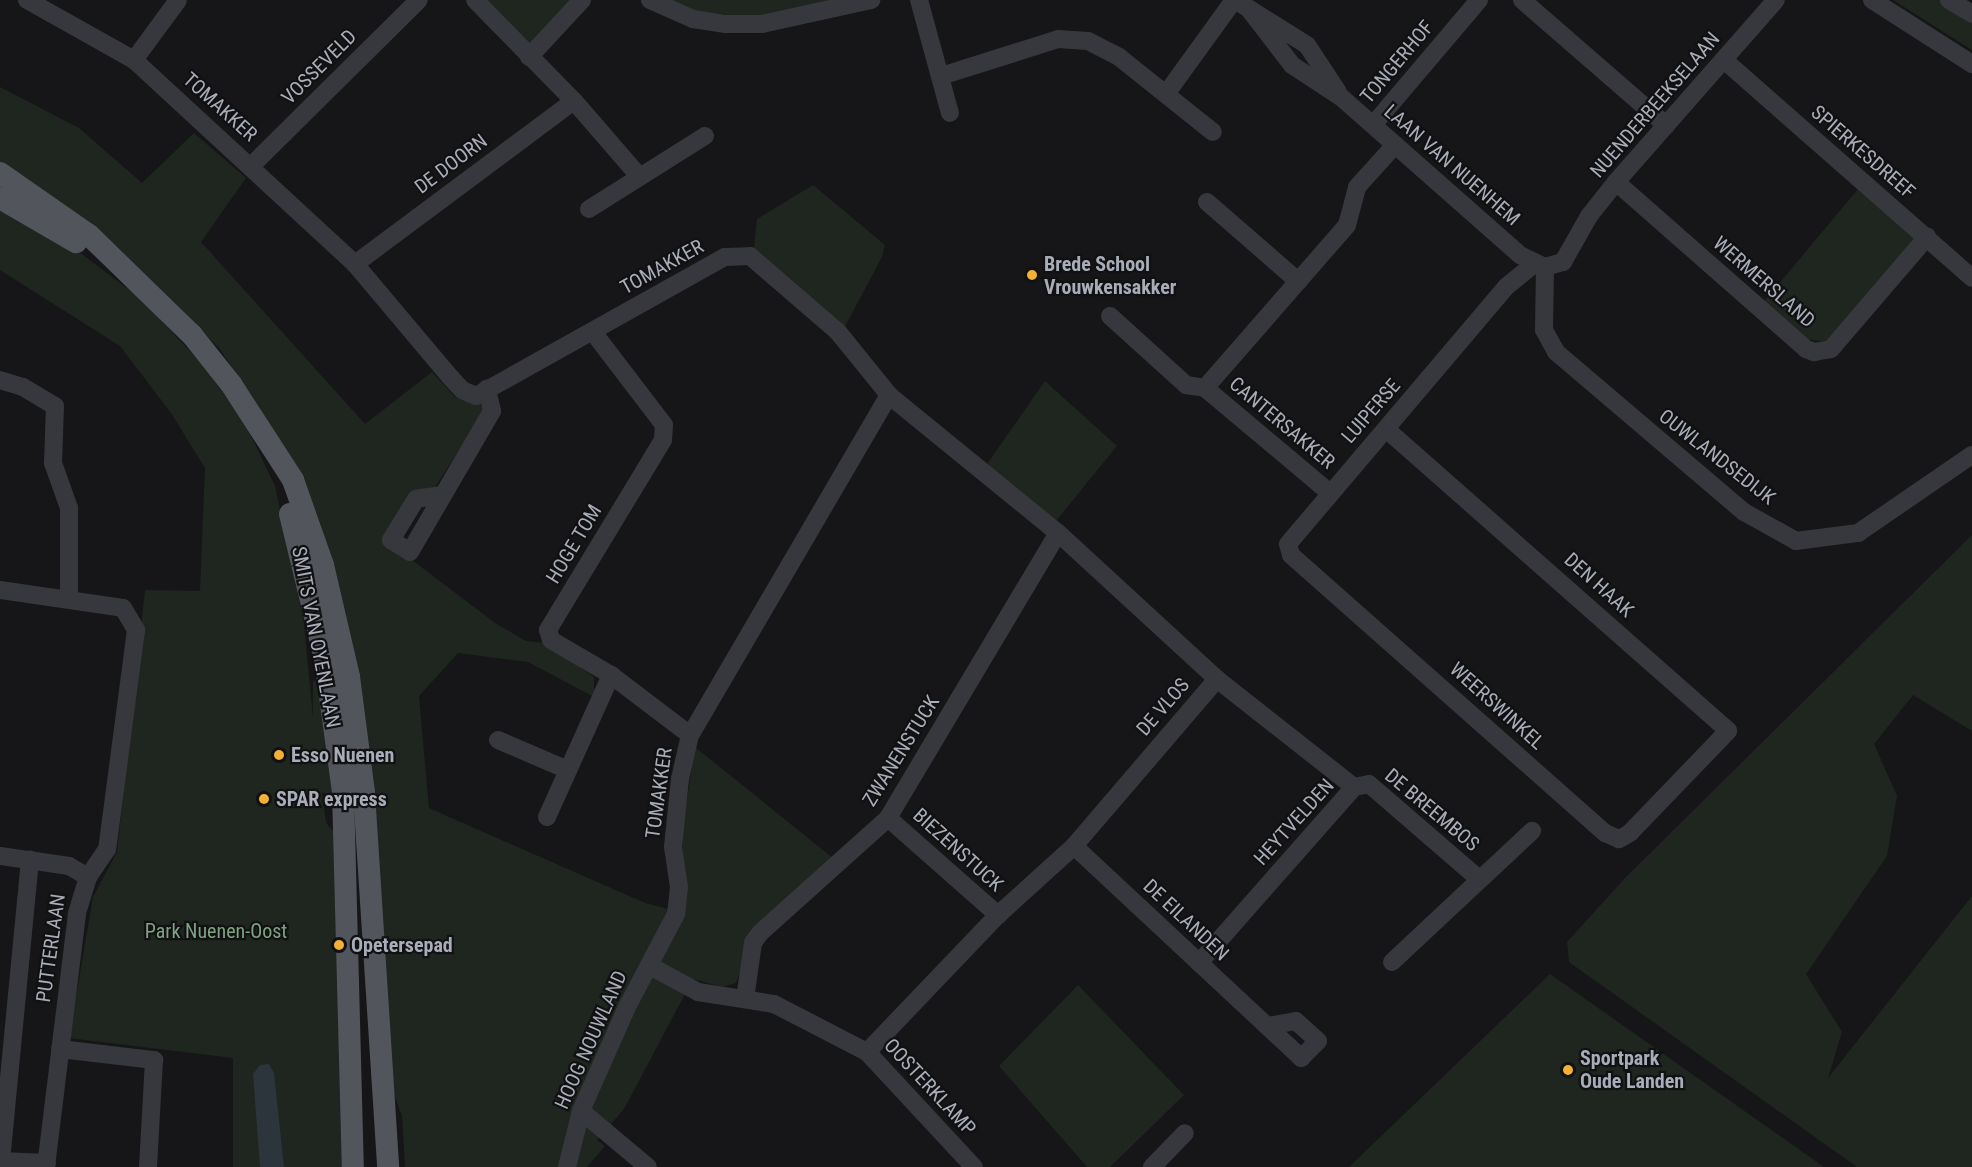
<!DOCTYPE html>
<style>
body{margin:0}
#map{position:relative;width:1972px;height:1167px;overflow:hidden;background:#161618;font-family:"Roboto Condensed",sans-serif}
div>[style]{position:absolute}
.green>*{inset:0;background:#1e261f}
.water>*{inset:0;background:#2c353c}
.minor>*{height:18px;margin:-9px;padding:0 9px;transform-origin:9px;border-radius:9px;background:#37383d}
.major>*{height:22px;margin:-11px;padding:0 11px;transform-origin:11px;border-radius:11px;background:#53555c}
.dots>*{width:16px;height:16px;translate:-50% -50%;box-sizing:border-box;border:3px solid #111113;border-radius:50%}
span{translate:-50% -50%;white-space:nowrap;text-align:center;line-height:1.15;-webkit-text-stroke:4.5px #111113;paint-order:stroke}
.street-label{font-size:20px;color:#a8adb8}
.poi-label{font-size:20px;color:#a8adb8;font-weight:700}
.left{translate:0 -50%;text-align:left}
.park-label{font-size:20px;color:#7fa381}
</style>
<div id="map">
<div class="green">
<div style="clip-path:polygon(485px 0,578px 0,532px 50px)"></div>
<div style="clip-path:polygon(666px 0,856px 0,762px 19px,685px 10px)"></div>
<div style="clip-path:polygon(1893px 0,1946px 0,1972px 16px,1972px 50px)"></div>
<div style="clip-path:polygon(0 87px,79px 128px,142px 183px,194px 133px,246px 178px,201px 242px,365px 424px,432px 372px,455px 397px,478px 402px,485px 409px,434px 489px,387px 541px,495px 623px,526px 641px,545px 643px,594px 677px,594px 697px,528px 662px,458px 653px,419px 696px,429px 808px,645px 903px,684px 913px,682px 832px,695px 747px,834px 859px,742px 966px,736px 983px,723px 987px,693px 979px,624px 1109px,597px 1140px,605px 1146px,587px 1167px,405px 1167px,402px 1116px,393px 1092px,352px 667px,260px 408px,219px 348px,153px 282px,0 166px)"></div>
<div style="clip-path:polygon(1864px 182px,1921px 236px,1827px 342px,1806px 339px,1761px 305px)"></div>
<div style="clip-path:polygon(813px 185px,885px 245px,882px 257px,842px 332px,753px 256px,757px 219px)"></div>
<div style="clip-path:polygon(0 206px,79px 252px,140px 298px,202px 364px,244px 421px,275px 486px,304px 624px,313px 718px,313px 682px,321px 675px,330px 731px,332px 797px,322px 792px,326px 823px,337px 835px,343px 1167px,233px 1167px,233px 1058px,69px 1038px,93px 897px,117px 852px,145px 590px,200px 591px,205px 468px,171px 413px,120px 346px,0 270px)"></div>
<div style="clip-path:polygon(1045px 381px,1117px 446px,1056px 521px,987px 464px)"></div>
<div style="clip-path:polygon(1972px 535px,1972px 731px,1913px 695px,1874px 744px,1897px 796px,1887px 856px,1806px 974px,1842px 1032px,1828px 1078px,1972px 896px,1972px 1167px,1857px 1167px,1569px 962px,1567px 942px,1626px 877px)"></div>
<div style="clip-path:polygon(1550px 974px,1824px 1167px,1349px 1167px)"></div>
<div style="clip-path:polygon(1078px 985px,1184px 1095px,1110px 1167px,1087px 1167px,999px 1066px)"></div>
</div>
<div class="water">
<div style="clip-path:polygon(269px 1064px,274px 1073px,284px 1167px,260px 1167px,253px 1074px,260px 1065px)"></div>
</div>
<div class="minor">
<div style="left:27px;top:0;width:123px;rotate:29.3deg"></div>
<div style="left:134px;top:60px;width:301px;rotate:42.7deg"></div>
<div style="left:355px;top:264px;width:149px;rotate:49.9deg"></div>
<div style="left:451px;top:378px;width:16px;rotate:47deg"></div>
<div style="left:462px;top:390px;width:15px;rotate:23deg"></div>
<div style="left:476px;top:396px;width:285px;rotate:-29.2deg"></div>
<div style="left:725px;top:257px;width:25px;rotate:-2deg"></div>
<div style="left:750px;top:256px;width:116px;rotate:40.8deg"></div>
<div style="left:838px;top:332px;width:81px;rotate:51deg"></div>
<div style="left:889px;top:395px;width:394px;rotate:120.3deg"></div>
<div style="left:690px;top:735px;width:45px;rotate:102.8deg"></div>
<div style="left:680px;top:779px;width:68px;rotate:95.9deg"></div>
<div style="left:673px;top:847px;width:40px;rotate:81.5deg"></div>
<div style="left:679px;top:887px;width:27px;rotate:96deg"></div>
<div style="left:676px;top:914px;width:105px;rotate:117.8deg"></div>
<div style="left:627px;top:1007px;width:114px;rotate:113.9deg"></div>
<div style="left:581px;top:1111px;width:58px;rotate:104deg"></div>
<div style="left:475px;top:0;width:141px;rotate:45.6deg"></div>
<div style="left:574px;top:101px;width:99px;rotate:49.1deg"></div>
<div style="left:650px;top:0;width:47px;rotate:23.8deg"></div>
<div style="left:693px;top:19px;width:33px;rotate:9deg"></div>
<div style="left:726px;top:24px;width:36px"></div>
<div style="left:762px;top:24px;width:112px;rotate:-12.4deg"></div>
<div style="left:919px;top:0;width:117px;rotate:74.7deg"></div>
<div style="left:1235px;top:0;width:85px;rotate:32deg"></div>
<div style="left:1307px;top:45px;width:56px;rotate:56.6deg"></div>
<div style="left:1522px;top:0;width:191px;rotate:41deg"></div>
<div style="left:1872px;top:0;width:119px;rotate:32.6deg"></div>
<div style="left:1949px;top:0;width:27px;rotate:31deg"></div>
<div style="left:1249px;top:9px;width:71px;rotate:52.5deg"></div>
<div style="left:1292px;top:65px;width:60px;rotate:33.4deg"></div>
<div style="left:1342px;top:98px;width:237px;rotate:41.4deg"></div>
<div style="left:1520px;top:255px;width:28px;rotate:26deg"></div>
<div style="left:1545px;top:267px;width:19px;rotate:-16deg"></div>
<div style="left:1563px;top:262px;width:53px;rotate:-60.5deg"></div>
<div style="left:1589px;top:216px;width:43px;rotate:-51.5deg"></div>
<div style="left:1616px;top:182px;width:242px;rotate:-48.7deg"></div>
<div style="left:529px;top:57px;width:78px;rotate:-47.1deg"></div>
<div style="left:134px;top:60px;width:74px;rotate:-53.7deg"></div>
<div style="left:1724px;top:60px;width:330px;rotate:41.3deg"></div>
<div style="left:941px;top:76px;width:123px;rotate:-17.5deg"></div>
<div style="left:1058px;top:39px;width:30px;rotate:4deg"></div>
<div style="left:1088px;top:41px;width:35px;rotate:27deg"></div>
<div style="left:1119px;top:57px;width:120px;rotate:38.6deg"></div>
<div style="left:1166px;top:94px;width:116px;rotate:-54.1deg"></div>
<div style="left:1373px;top:125px;width:164px;rotate:-49.7deg"></div>
<div style="left:251px;top:166px;width:236px;rotate:-44.7deg"></div>
<div style="left:1616px;top:182px;width:253px;rotate:41.3deg"></div>
<div style="left:1806px;top:349px;width:9px;rotate:21deg"></div>
<div style="left:1814px;top:352px;width:17px;rotate:-10deg"></div>
<div style="left:1831px;top:349px;width:148px;rotate:-49.4deg"></div>
<div style="left:1207px;top:202px;width:121px;rotate:41deg"></div>
<div style="left:589px;top:209px;width:137px;rotate:-32.2deg"></div>
<div style="left:355px;top:264px;width:273px;rotate:-36.7deg"></div>
<div style="left:1545px;top:267px;width:63px;rotate:90.9deg"></div>
<div style="left:1544px;top:330px;width:25px;rotate:61deg"></div>
<div style="left:1556px;top:352px;width:247px;rotate:40.4deg"></div>
<div style="left:1744px;top:512px;width:60px;rotate:29.1deg"></div>
<div style="left:1796px;top:541px;width:63px;rotate:-7.4deg"></div>
<div style="left:1858px;top:533px;width:138px;rotate:-34.4deg"></div>
<div style="left:1110px;top:316px;width:103px;rotate:42.2deg"></div>
<div style="left:1186px;top:385px;width:19px;rotate:9deg"></div>
<div style="left:1205px;top:388px;width:163px;rotate:40deg"></div>
<div style="left:593px;top:332px;width:117px;rotate:52.6deg"></div>
<div style="left:664px;top:425px;width:15px;rotate:94deg"></div>
<div style="left:663px;top:440px;width:222px;rotate:121.2deg"></div>
<div style="left:548px;top:630px;width:10px;rotate:73deg"></div>
<div style="left:551px;top:640px;width:69px;rotate:30.3deg"></div>
<div style="left:611px;top:675px;width:99px;rotate:37.2deg"></div>
<div style="left:0;top:380px;width:24px;rotate:17deg"></div>
<div style="left:23px;top:387px;width:37px;rotate:31deg"></div>
<div style="left:55px;top:406px;width:57px;rotate:92deg"></div>
<div style="left:53px;top:463px;width:48px;rotate:70.4deg"></div>
<div style="left:69px;top:508px;width:89px;rotate:90deg"></div>
<div style="left:1205px;top:388px;width:216px;rotate:-48.9deg"></div>
<div style="left:1347px;top:225px;width:39px;rotate:-75deg"></div>
<div style="left:1357px;top:187px;width:57px;rotate:-47.9deg"></div>
<div style="left:1386px;top:429px;width:456px;rotate:41.4deg"></div>
<div style="left:1728px;top:731px;width:141px;rotate:133.9deg"></div>
<div style="left:1630px;top:833px;width:13px;rotate:151deg"></div>
<div style="left:1619px;top:839px;width:15px;rotate:-157deg"></div>
<div style="left:1605px;top:833px;width:419px;rotate:-138.5deg"></div>
<div style="left:1291px;top:555px;width:11px;rotate:-105deg"></div>
<div style="left:1288px;top:544px;width:338px;rotate:-49.7deg"></div>
<div style="left:1507px;top:286px;width:35px;rotate:-39deg"></div>
<div style="left:443px;top:495px;width:27px;rotate:172deg"></div>
<div style="left:416px;top:499px;width:48px;rotate:121.4deg"></div>
<div style="left:391px;top:540px;width:22px;rotate:32deg"></div>
<div style="left:410px;top:552px;width:163px;rotate:-59.8deg"></div>
<div style="left:492px;top:411px;width:23px;rotate:-103deg"></div>
<div style="left:0;top:590px;width:124px;rotate:8.3deg"></div>
<div style="left:123px;top:608px;width:26px;rotate:59deg"></div>
<div style="left:136px;top:630px;width:221px;rotate:97.5deg"></div>
<div style="left:107px;top:849px;width:34px;rotate:124deg"></div>
<div style="left:88px;top:877px;width:39px;rotate:107deg"></div>
<div style="left:77px;top:914px;width:255px;rotate:97deg"></div>
<div style="left:498px;top:740px;width:76px;rotate:23.2deg"></div>
<div style="left:1354px;top:787px;width:15px;rotate:-11deg"></div>
<div style="left:1369px;top:784px;width:144px;rotate:40.8deg"></div>
<div style="left:547px;top:817px;width:156px;rotate:-65.7deg"></div>
<div style="left:888px;top:818px;width:147px;rotate:41.4deg"></div>
<div style="left:1074px;top:846px;width:311px;rotate:43deg"></div>
<div style="left:1301px;top:1058px;width:24px;rotate:-45deg"></div>
<div style="left:1318px;top:1041px;width:30px;rotate:-138deg"></div>
<div style="left:1296px;top:1021px;width:29px;rotate:170deg"></div>
<div style="left:0;top:856px;width:70px;rotate:8.2deg"></div>
<div style="left:69px;top:866px;width:22px;rotate:30deg"></div>
<div style="left:1392px;top:962px;width:192px;rotate:-43.1deg"></div>
<div style="left:1199px;top:963px;width:235px;rotate:-48.6deg"></div>
<div style="left:1354px;top:787px;width:174px;rotate:-141.8deg"></div>
<div style="left:650px;top:966px;width:55px;rotate:28.4deg"></div>
<div style="left:698px;top:992px;width:77px;rotate:9deg"></div>
<div style="left:774px;top:1004px;width:105px;rotate:27.3deg"></div>
<div style="left:867px;top:1052px;width:157px;rotate:47.1deg"></div>
<div style="left:745px;top:999px;width:57px;rotate:-81.9deg"></div>
<div style="left:753px;top:943px;width:12px;rotate:-55deg"></div>
<div style="left:760px;top:933px;width:172px;rotate:-41.9deg"></div>
<div style="left:888px;top:818px;width:332px;rotate:-59.2deg"></div>
<div style="left:60px;top:1049px;width:95px;rotate:6.7deg"></div>
<div style="left:154px;top:1060px;width:107px;rotate:93.2deg"></div>
<div style="left:867px;top:1052px;width:190px;rotate:-46.3deg"></div>
<div style="left:998px;top:915px;width:103px;rotate:-42.2deg"></div>
<div style="left:1074px;top:846px;width:220px;rotate:-49.4deg"></div>
<div style="left:1217px;top:679px;width:216px;rotate:-137.4deg"></div>
<div style="left:1058px;top:533px;width:218px;rotate:-140.8deg"></div>
<div style="left:581px;top:1111px;width:87px;rotate:39.9deg"></div>
<div style="left:0;top:1161px;width:47px;rotate:2.4deg"></div>
<div style="left:1px;top:1161px;width:303px;rotate:-84.5deg"></div>
<div style="left:1152px;top:1167px;width:47px;rotate:-45.9deg"></div>
</div>
<div class="major">
<div style="left:0;top:173px;width:108px;rotate:34.9deg"></div>
<div style="left:89px;top:235px;width:144px;rotate:44.2deg"></div>
<div style="left:192px;top:335px;width:63px;rotate:51.5deg"></div>
<div style="left:231px;top:384px;width:114px;rotate:57.1deg"></div>
<div style="left:293px;top:480px;width:90px;rotate:70.6deg"></div>
<div style="left:323px;top:565px;width:115px;rotate:76.9deg"></div>
<div style="left:349px;top:677px;width:117px;rotate:82.6deg"></div>
<div style="left:364px;top:793px;width:375px;rotate:86.3deg"></div>
<div style="left:0;top:198px;width:88px;rotate:30.1deg"></div>
<div style="left:290px;top:514px;width:149px;rotate:76.4deg"></div>
<div style="left:325px;top:659px;width:134px;rotate:82.3deg"></div>
<div style="left:343px;top:792px;width:375px;rotate:88.5deg"></div>
</div>
<div class="dots">
<div style="left:1032px;top:275px;background:#f2b134"></div>
<div style="left:279px;top:755px;background:#f2b134"></div>
<div style="left:264px;top:799px;background:#f2b134"></div>
<div style="left:339px;top:945px;background:#f2b134"></div>
<div style="left:1568px;top:1070px;background:#f2b134"></div>
</div>
<div class="street-label">
<span style="left:1397px;top:62px;rotate:-50deg">TONGERHOF</span>
<span style="left:319px;top:67px;rotate:-45deg">VOSSEVELD</span>
<span style="left:1655px;top:105px;rotate:-49deg">NUENDERBEEKSELAAN</span>
<span style="left:220px;top:107px;rotate:42deg">TOMAKKER</span>
<span style="left:1863px;top:152px;rotate:41deg">SPIERKESDREEF</span>
<span style="left:451px;top:164px;rotate:-37deg">DE DOORN</span>
<span style="left:1452px;top:165px;rotate:41deg">LAAN VAN NUENHEM</span>
<span style="left:662px;top:267px;rotate:-29deg">TOMAKKER</span>
<span style="left:1764px;top:282px;rotate:41deg">WERMERSLAND</span>
<span style="left:1371px;top:411px;rotate:-49deg">LUIPERSE</span>
<span style="left:1282px;top:423px;rotate:40deg">CANTERSAKKER</span>
<span style="left:1717px;top:457px;rotate:38deg">OUWLANDSEDIJK</span>
<span style="left:574px;top:544px;rotate:-59deg">HOGE TOM</span>
<span style="left:1599px;top:585px;rotate:42deg">DEN HAAK</span>
<span style="left:316px;top:637px;rotate:79deg">SMITS VAN OYENLAAN</span>
<span style="left:1497px;top:706px;rotate:42deg">WEERSWINKEL</span>
<span style="left:1163px;top:707px;rotate:-49deg">DE VLOS</span>
<span style="left:901px;top:751px;rotate:-58deg">ZWANENSTUCK</span>
<span style="left:659px;top:793px;rotate:-82deg">TOMAKKER</span>
<span style="left:1432px;top:810px;rotate:40deg">DE BREEMBOS</span>
<span style="left:1294px;top:822px;rotate:-48deg">HEYTVELDEN</span>
<span style="left:958px;top:850px;rotate:42deg">BIEZENSTUCK</span>
<span style="left:1186px;top:920px;rotate:43deg">DE EILANDEN</span>
<span style="left:51px;top:948px;rotate:-82deg">PUTTERLAAN</span>
<span style="left:591px;top:1040px;rotate:-66deg">HOOG NOUWLAND</span>
<span style="left:930px;top:1087px;rotate:47deg">OOSTERKLAMP</span>
</div>
<div class="poi-label">
<span class="left" style="left:1044px;top:276px">Brede School<br>Vrouwkensakker</span>
<span class="left" style="left:291px;top:755px">Esso Nuenen</span>
<span class="left" style="left:276px;top:799px">SPAR express</span>
<span class="left" style="left:351px;top:945px">Opetersepad</span>
<span class="left" style="left:1580px;top:1070px">Sportpark<br>Oude Landen</span>
</div>
<div class="park-label">
<span style="left:216px;top:931px">Park Nuenen-Oost</span>
</div>
</div>
